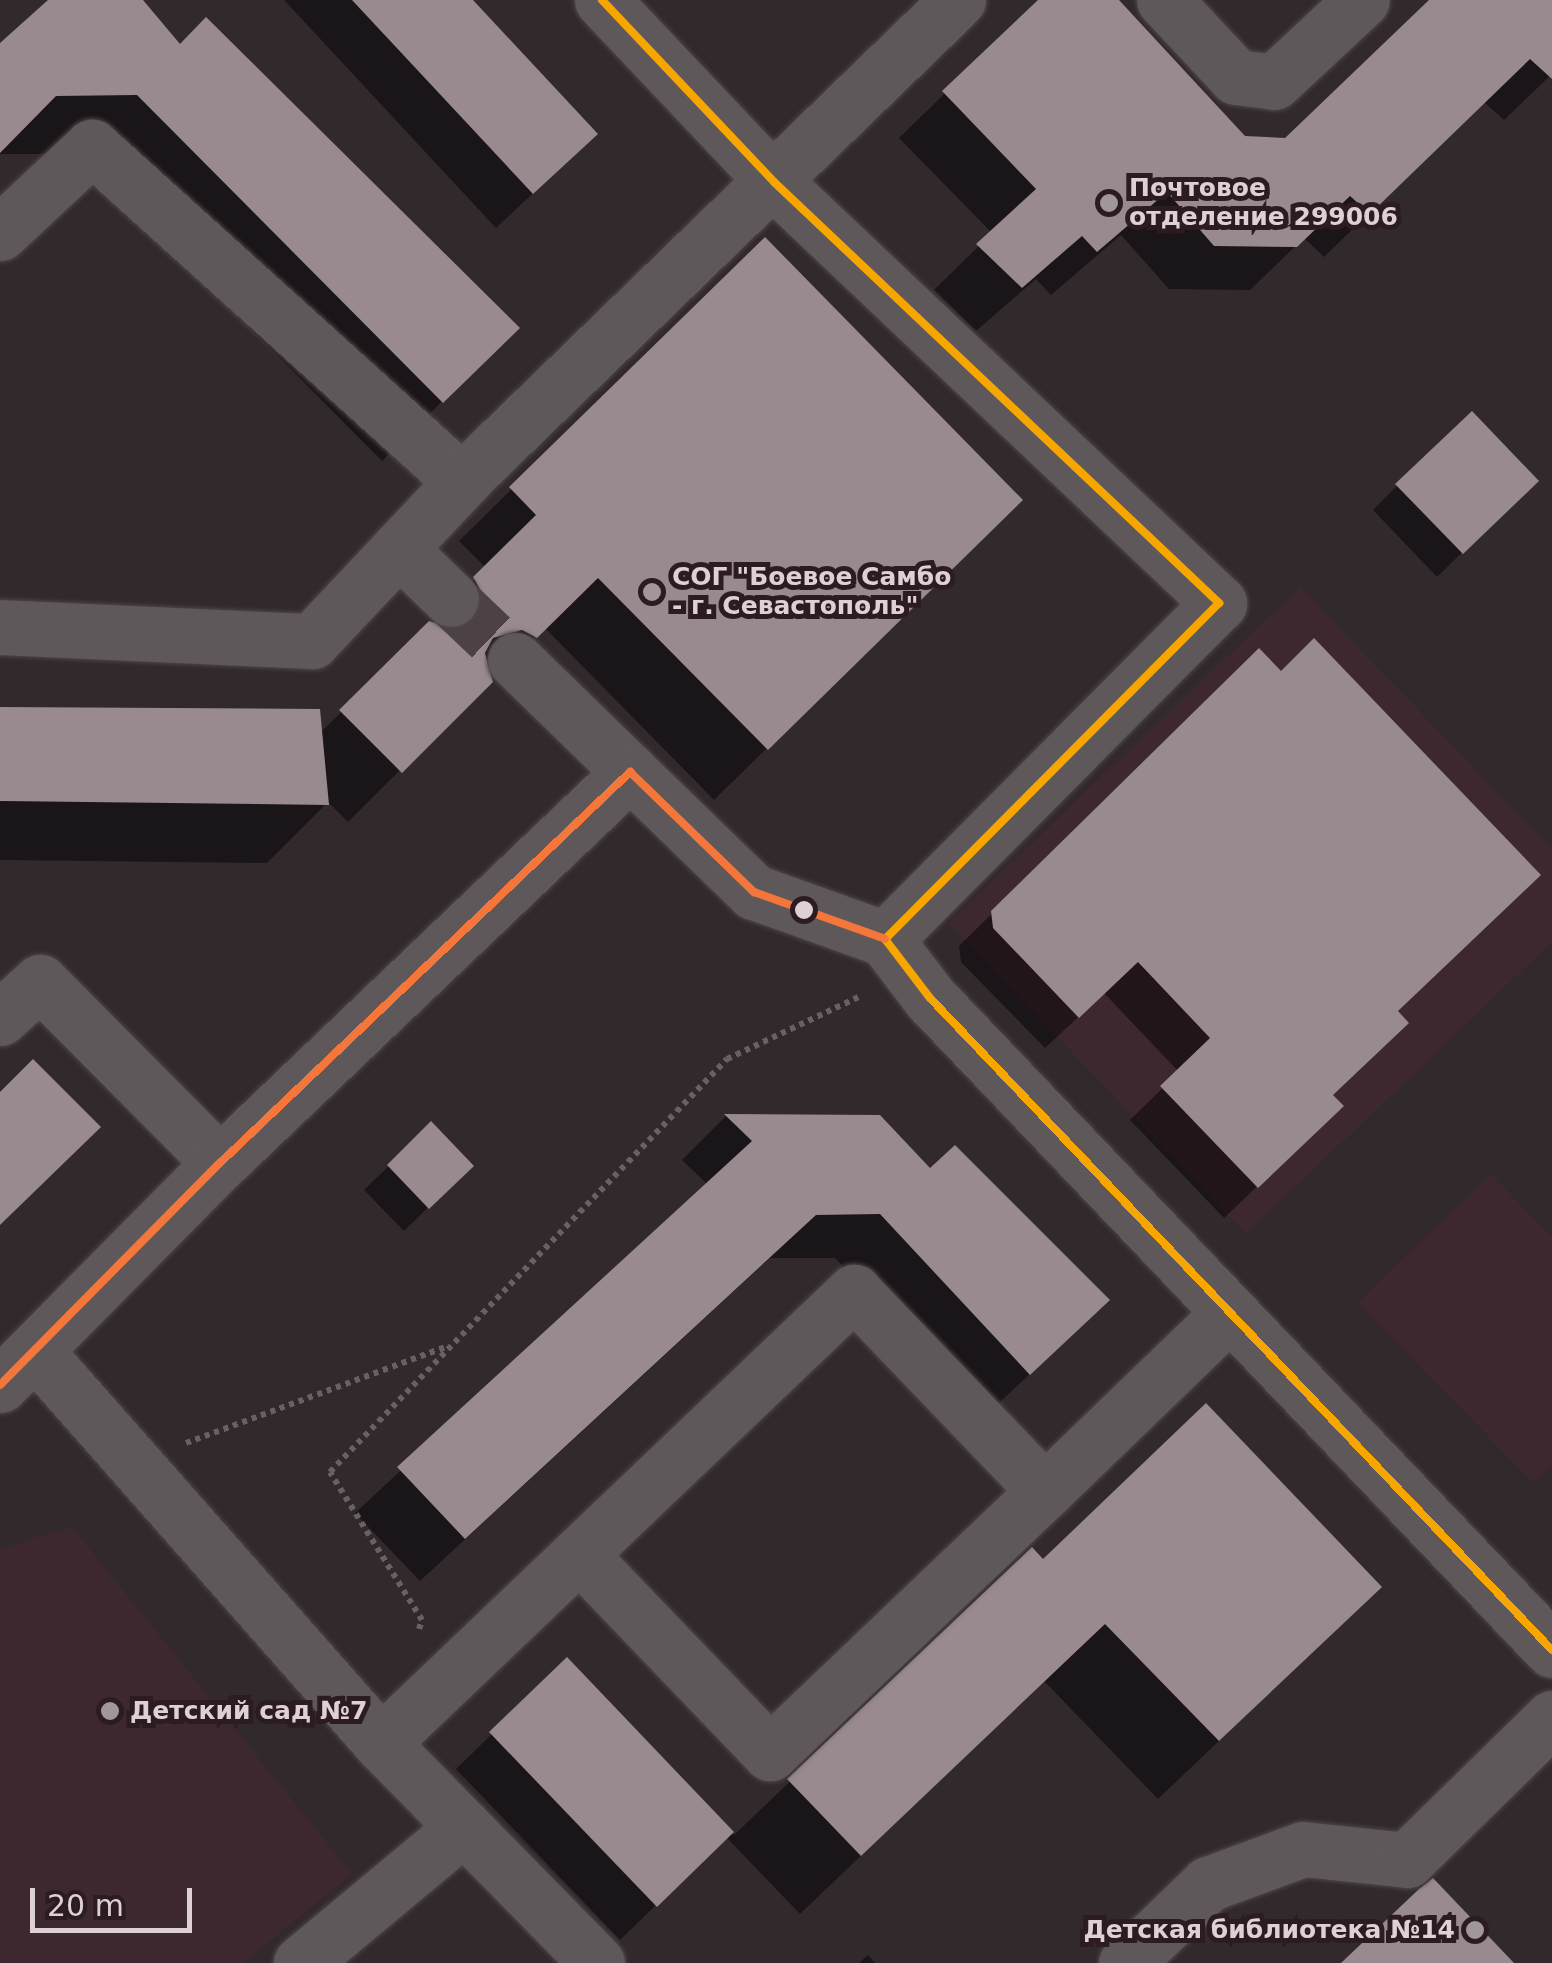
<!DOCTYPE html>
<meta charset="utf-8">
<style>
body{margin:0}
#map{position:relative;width:1552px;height:1963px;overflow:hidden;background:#32292d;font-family:"DejaVu Sans",sans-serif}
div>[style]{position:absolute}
.built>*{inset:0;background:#3e2830}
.shadow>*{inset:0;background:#0007}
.building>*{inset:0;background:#998a8f}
.minor-tunnel>*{height:55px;margin-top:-27.5px;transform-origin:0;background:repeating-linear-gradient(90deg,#4c4246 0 55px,transparent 0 83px)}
.path>*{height:6px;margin-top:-3px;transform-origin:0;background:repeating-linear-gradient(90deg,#686163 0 5px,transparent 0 10px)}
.roads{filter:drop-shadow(0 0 2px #4d4548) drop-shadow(0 0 2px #4d4548)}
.minor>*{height:55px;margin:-27.5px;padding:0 27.5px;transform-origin:27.5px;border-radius:27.5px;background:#5f585a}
.bus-1>*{height:8px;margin:-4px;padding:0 4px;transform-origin:4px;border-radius:4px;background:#f7a600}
.bus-2>*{height:8px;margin:-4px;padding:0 4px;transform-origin:4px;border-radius:4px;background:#f5763a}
.dots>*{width:28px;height:28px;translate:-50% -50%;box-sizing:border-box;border:5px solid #2c1c22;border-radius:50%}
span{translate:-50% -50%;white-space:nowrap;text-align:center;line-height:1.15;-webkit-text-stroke:10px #2c1c22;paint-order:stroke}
.poi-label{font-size:25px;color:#ddd1d5;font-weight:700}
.left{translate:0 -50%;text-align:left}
.right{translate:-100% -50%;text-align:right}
.scale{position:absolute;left:30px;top:1888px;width:162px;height:45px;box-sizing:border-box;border:5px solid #ddd1d5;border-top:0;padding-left:12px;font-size:30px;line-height:35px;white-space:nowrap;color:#ddd1d5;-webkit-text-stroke:8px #2c1c22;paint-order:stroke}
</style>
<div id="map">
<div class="built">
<div style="clip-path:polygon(1300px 587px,1552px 849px,1552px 942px,1246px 1234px,948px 923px)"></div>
<div style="clip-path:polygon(1491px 1174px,1552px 1237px,1552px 1466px,1533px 1483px,1358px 1302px)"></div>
<div style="clip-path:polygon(72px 1527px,352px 1874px,243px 1963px,0 1963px,0 1549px)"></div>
</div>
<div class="shadow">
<div style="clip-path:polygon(52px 0,140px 0,180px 47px,516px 328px,382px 461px,77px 154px,0 154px,0 43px)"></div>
<div style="clip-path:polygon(284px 0,470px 0,559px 169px,496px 228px)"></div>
<div style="clip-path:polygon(1041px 0,1115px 0,1243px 138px,1286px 140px,1433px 0,1552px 0,1552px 74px,1504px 120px,1484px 102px,1324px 257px,1304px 238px,1250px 290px,1169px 289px,1121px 235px,1051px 295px,1036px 279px,976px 331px,934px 290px,992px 233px,899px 138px)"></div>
<div style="clip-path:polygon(765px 240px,968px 551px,714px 800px,544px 627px,348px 822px,328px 802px,267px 863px,0 860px,0 710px,320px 733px,486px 568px,459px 541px)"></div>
<div style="clip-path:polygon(1535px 481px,1437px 577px,1373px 510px,1397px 486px)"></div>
<div style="clip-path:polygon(1259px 651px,1395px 1012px,1330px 1096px,1308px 1138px,1224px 1218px,1130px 1120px,1179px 1072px,1104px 993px,1045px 1048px,961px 962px,959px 946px)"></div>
<div style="clip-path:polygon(726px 1116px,879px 1118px,1062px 1344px,984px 1417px,835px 1258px,770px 1258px,420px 1581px,355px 1513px,708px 1185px,682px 1160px)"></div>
<div style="clip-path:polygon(431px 1125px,446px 1190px,404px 1231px,364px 1190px)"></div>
<div style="clip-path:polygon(1032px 1550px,1043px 1562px,1319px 1646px,1158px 1799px,1044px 1681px,800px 1914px,726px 1837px,620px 1940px,456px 1769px,567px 1661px,734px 1835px)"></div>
<div style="clip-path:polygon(868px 1955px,875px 1963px,859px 1963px)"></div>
</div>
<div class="building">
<div style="clip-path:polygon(48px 0,143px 0,180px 44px,206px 17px,520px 328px,443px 403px,137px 95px,56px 96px,0 153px,0 43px)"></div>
<div style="clip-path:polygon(352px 0,473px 0,598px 134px,533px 194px)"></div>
<div style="clip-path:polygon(1038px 0,1119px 0,1245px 136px,1285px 138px,1429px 0,1552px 0,1552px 79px,1530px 59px,1370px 214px,1350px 196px,1297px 247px,1214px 246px,1167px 192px,1097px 252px,1082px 236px,1022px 288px,976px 244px,1036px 189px,942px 91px)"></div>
<div style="clip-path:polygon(765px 237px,1023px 500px,768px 750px,598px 578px,537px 638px,522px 630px,493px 638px,485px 653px,493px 682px,402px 773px,339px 710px,429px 621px,459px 629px,474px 620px,481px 591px,473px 577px,536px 515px,509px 487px)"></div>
<div style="clip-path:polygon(1472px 411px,1539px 481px,1463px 554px,1395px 484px)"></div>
<div style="clip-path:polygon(1314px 638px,1541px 875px,1398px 1011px,1409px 1023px,1333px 1095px,1344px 1106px,1258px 1188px,1160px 1086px,1210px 1038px,1138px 962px,1079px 1018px,993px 928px,991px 911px,1259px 648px,1281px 671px)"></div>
<div style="clip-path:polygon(0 707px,320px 709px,329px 805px,0 801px)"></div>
<div style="clip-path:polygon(33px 1059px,101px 1127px,0 1225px,0 1092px)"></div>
<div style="clip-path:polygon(724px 1114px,880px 1115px,930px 1168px,955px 1145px,1110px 1300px,1030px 1375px,880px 1214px,816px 1215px,465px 1539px,397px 1467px,752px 1141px)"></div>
<div style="clip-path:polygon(431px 1121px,474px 1166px,429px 1209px,387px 1165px)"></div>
<div style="clip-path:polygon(1206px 1403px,1382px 1587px,1219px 1741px,1105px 1624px,861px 1856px,787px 1779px,1032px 1547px,1043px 1559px)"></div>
<div style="clip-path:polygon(567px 1657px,734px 1832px,657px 1907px,489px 1732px)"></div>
<div style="clip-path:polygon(1433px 1878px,1514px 1963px,1341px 1963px,1419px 1889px)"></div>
</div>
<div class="minor-tunnel">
<div style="left:451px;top:599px;width:88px;rotate:43.6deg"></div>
</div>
<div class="path">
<div style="left:186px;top:1443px;width:277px;rotate:-20.3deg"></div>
<div style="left:419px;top:1629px;width:9px;rotate:-72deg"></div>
<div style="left:422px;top:1620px;width:174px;rotate:-121.9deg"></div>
<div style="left:330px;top:1472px;width:573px;rotate:-46.13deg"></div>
<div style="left:727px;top:1059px;width:146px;rotate:-25.2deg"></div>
</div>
<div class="roads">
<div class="minor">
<div style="left:602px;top:0;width:250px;rotate:46.6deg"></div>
<div style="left:774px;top:182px;width:613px;rotate:43.41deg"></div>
<div style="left:1219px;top:603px;width:474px;rotate:134.8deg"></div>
<div style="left:885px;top:939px;width:74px;rotate:52.7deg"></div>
<div style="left:930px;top:998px;width:901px;rotate:46.35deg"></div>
<div style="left:1164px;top:0;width:105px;rotate:46.9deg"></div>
<div style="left:1236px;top:77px;width:38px;rotate:7deg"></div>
<div style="left:1274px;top:82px;width:120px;rotate:-43deg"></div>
<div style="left:0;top:233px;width:126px;rotate:-43.1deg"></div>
<div style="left:92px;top:147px;width:498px;rotate:42.1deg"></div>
<div style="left:399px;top:549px;width:72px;rotate:43.9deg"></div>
<div style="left:0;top:627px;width:312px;rotate:2.6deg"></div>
<div style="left:312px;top:641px;width:236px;rotate:-46.7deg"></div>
<div style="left:474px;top:469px;width:674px;rotate:-44.1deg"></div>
<div style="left:515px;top:660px;width:161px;rotate:44.2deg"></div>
<div style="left:0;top:1018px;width:54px;rotate:-42deg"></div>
<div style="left:40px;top:982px;width:255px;rotate:45.2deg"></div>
<div style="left:36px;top:1352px;width:521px;rotate:48.58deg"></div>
<div style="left:381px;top:1743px;width:308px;rotate:45.5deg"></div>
<div style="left:0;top:1385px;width:313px;rotate:-45.3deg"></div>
<div style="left:220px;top:1163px;width:567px;rotate:-43.64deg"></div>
<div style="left:630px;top:772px;width:173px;rotate:44.1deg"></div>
<div style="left:754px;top:892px;width:139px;rotate:19.7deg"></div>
<div style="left:579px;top:1554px;width:276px;rotate:46.2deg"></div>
<div style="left:770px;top:1753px;width:380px;rotate:-43.6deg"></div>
<div style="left:381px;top:1743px;width:654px;rotate:-43.64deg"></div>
<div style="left:854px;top:1292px;width:276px;rotate:46.2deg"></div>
<div style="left:1045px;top:1491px;width:255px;rotate:-44deg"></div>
<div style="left:301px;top:1963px;width:212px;rotate:-39.8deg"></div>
<div style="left:1126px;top:1963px;width:114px;rotate:-43.9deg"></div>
<div style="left:1208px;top:1884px;width:101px;rotate:-20.2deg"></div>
<div style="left:1303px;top:1849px;width:105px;rotate:6deg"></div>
<div style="left:1407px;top:1860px;width:203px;rotate:-44.4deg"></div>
</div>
</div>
<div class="bus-1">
<div style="left:602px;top:0;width:250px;rotate:46.6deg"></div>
<div style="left:774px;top:182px;width:613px;rotate:43.41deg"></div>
<div style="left:1219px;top:603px;width:474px;rotate:134.8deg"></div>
<div style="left:885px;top:939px;width:74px;rotate:52.7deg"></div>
<div style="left:930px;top:998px;width:901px;rotate:46.35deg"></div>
</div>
<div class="bus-2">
<div style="left:0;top:1385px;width:313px;rotate:-45.3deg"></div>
<div style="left:220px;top:1163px;width:567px;rotate:-43.64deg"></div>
<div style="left:630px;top:772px;width:173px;rotate:44.1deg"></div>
<div style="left:754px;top:892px;width:139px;rotate:19.7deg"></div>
</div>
<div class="dots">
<div style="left:1109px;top:203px;background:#a1969a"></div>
<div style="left:652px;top:592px;background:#a1969a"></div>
<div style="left:804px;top:910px;background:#ddd1d5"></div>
<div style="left:110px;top:1711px;background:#a1969a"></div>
<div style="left:1475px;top:1930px;background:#a1969a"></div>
</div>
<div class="poi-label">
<span class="left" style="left:1129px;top:203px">Почтовое<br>отделение 299006</span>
<span class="left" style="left:672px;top:592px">СОГ "Боевое Самбо<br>- г. Севастополь"</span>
<span class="left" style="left:130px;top:1711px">Детский сад №7</span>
<span class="right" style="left:1455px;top:1930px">Детская библиотека №14</span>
</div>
<div class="scale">20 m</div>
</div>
